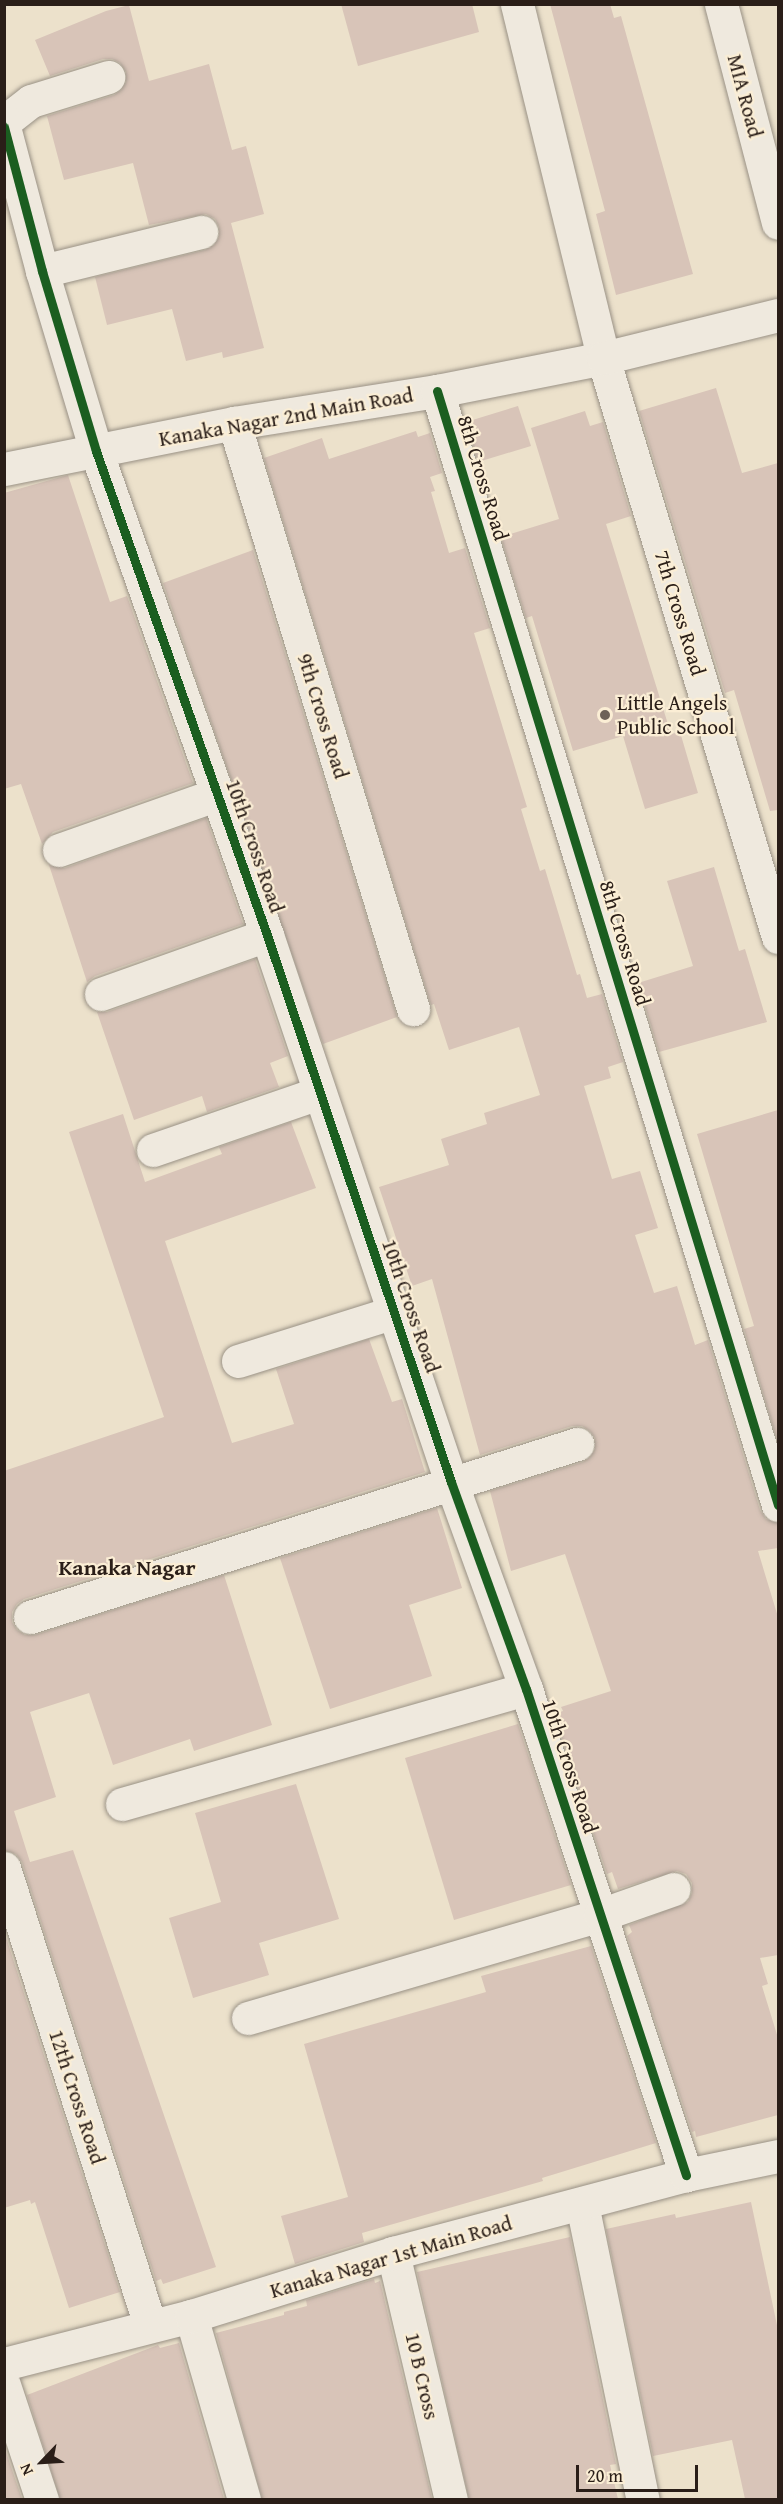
<!DOCTYPE html>
<style>
body{margin:0}
#map{position:relative;width:783px;height:2504px;overflow:hidden;background:#ece1cb;font-family:"Gentium Book Plus",serif}
div>[style]{position:absolute}
.building>*{inset:0;background:#d8c4b8}
.roads{filter:drop-shadow(0 0 2px #999185) drop-shadow(0 0 2px #999185)}
.street>*{height:33px;margin:-16.5px;padding:0 16.5px;transform-origin:16.5px;border-radius:16.5px;background:#efe9de}
.secondary>*{height:33px;margin:-16.5px;padding:0 16.5px;transform-origin:16.5px;border-radius:16.5px;background:#efe9de}
.cycleway>*{height:9px;margin:-4.5px;padding:0 4.5px;transform-origin:4.5px;border-radius:4.5px;background:#1b5e20}
.dots>*{width:16px;height:16px;translate:-50% -50%;box-sizing:border-box;border:3px solid #fbeed5;border-radius:50%}
span{translate:-50% -50%;white-space:nowrap;text-align:center;line-height:1.15;-webkit-text-stroke:4.5px #fbeed5;paint-order:stroke}
.street-label{font-size:21px;color:#2a1e18}
.poi-label{font-size:21px;color:#2a1e18}
.left{translate:0 -50%;text-align:left}
.neighbourhood-label{font-size:22px;color:#2a1e18;font-weight:700}
.frame{position:absolute;inset:0;border:6px solid #2a1e18;pointer-events:none}
.north{position:absolute;left:12px;top:2432px;width:60px;height:60px;-webkit-text-stroke:4px #fbeed5;paint-order:stroke;rotate:245deg;font-size:16px;font-weight:700;line-height:24px;text-align:center;color:#2a1e18}
.north::after{content:'';display:block;margin:auto;width:21px;height:27px;background:#2a1e18;clip-path:polygon(50% 0,100% 100%,50% 72%,0 100%)}
.scale{position:absolute;left:576px;top:2465px;width:122px;height:27px;box-sizing:border-box;border:3px solid #2a1e18;border-top:0;padding-left:8px;font-size:18px;line-height:21px;white-space:nowrap;color:#2a1e18;-webkit-text-stroke:4px #fbeed5;paint-order:stroke}
</style>
<div id="map">
<div class="building">
<div style="clip-path:polygon(341px 4px,472px 4px,479px 32px,358px 66px)"></div>
<div style="clip-path:polygon(550px 4px,610px 4px,614px 18px,621px 16px,693px 274px,616px 295px,596px 214px,605px 211px)"></div>
<div style="clip-path:polygon(129px 5px,149px 81px,209px 64px,232px 150px,246px 146px,264px 214px,231px 223px,264px 348px,223px 358px,222px 352px,186px 361px,172px 309px,107px 325px,95px 277px,205px 250px,214px 245px,219px 237px,219px 227px,215px 219px,206px 214px,149px 225px,133px 163px,64px 180px,47px 116px,114px 95px,121px 90px,126px 82px,126px 72px,120px 63px,112px 59px,103px 59px,50px 76px,35px 40px,106px 11px)"></div>
<div style="clip-path:polygon(716px 388px,742px 473px,778px 463px,778px 810px,770px 811px,734px 690px,725px 693px,639px 411px)"></div>
<div style="clip-path:polygon(518px 406px,531px 446px,478px 462px,466px 422px)"></div>
<div style="clip-path:polygon(585px 411px,590px 426px,603px 422px,631px 516px,606px 524px,671px 734px,680px 732px,698px 793px,645px 809px,623px 736px,573px 751px,532px 616px,526px 618px,501px 537px,559px 519px,531px 428px)"></div>
<div style="clip-path:polygon(416px 431px,418px 437px,430px 433px,442px 473px,430px 477px,435px 491px,431px 492px,449px 553px,465px 548px,490px 628px,474px 633px,527px 807px,521px 809px,540px 871px,545px 869px,577px 975px,580px 974px,587px 998px,602px 994px,623px 1062px,608px 1067px,611px 1078px,584px 1086px,612px 1179px,640px 1171px,658px 1228px,635px 1235px,654px 1293px,677px 1286px,695px 1345px,708px 1340px,760px 1510px,766px 1519px,778px 1523px,778px 1548px,758px 1551px,778px 1617px,778px 1955px,760px 1958px,768px 1984px,762px 1986px,778px 2038px,778px 2115px,696px 2137px,695px 2131px,692px 2132px,627px 1936px,632px 1932px,629px 1925px,688px 1902px,692px 1893px,692px 1883px,686px 1874px,677px 1871px,618px 1889px,612px 1872px,607px 1874px,554px 1714px,563px 1711px,561px 1707px,611px 1691px,565px 1554px,511px 1571px,490px 1491px,583px 1462px,590px 1457px,595px 1449px,595px 1438px,590px 1431px,582px 1426px,572px 1426px,480px 1455px,432px 1279px,412px 1286px,379px 1187px,449px 1165px,441px 1139px,487px 1124px,484px 1113px,540px 1095px,519px 1027px,449px 1050px,434px 1004px,431px 1005px,264px 458px,322px 438px,329px 459px)"></div>
<div style="clip-path:polygon(68px 475px,110px 602px,127px 596px,193px 783px,53px 832px,42px 844px,21px 784px,4px 789px,4px 493px)"></div>
<div style="clip-path:polygon(253px 550px,397px 1017px,323px 1044px,163px 583px)"></div>
<div style="clip-path:polygon(206px 818px,243px 924px,95px 976px,87px 982px,49px 865px,65px 868px)"></div>
<div style="clip-path:polygon(714px 867px,739px 951px,745px 949px,767px 1022px,659px 1052px,638px 983px,693px 966px,667px 881px)"></div>
<div style="clip-path:polygon(255px 959px,288px 1056px,270px 1063px,279px 1087px,207px 1112px,202px 1096px,134px 1120px,97px 1012px,107px 1012px)"></div>
<div style="clip-path:polygon(778px 1110px,778px 1443px,744px 1329px,754px 1326px,697px 1134px)"></div>
<div style="clip-path:polygon(123px 1114px,145px 1182px,222px 1154px,219px 1147px,291px 1122px,316px 1188px,165px 1241px,232px 1443px,294px 1424px,276px 1369px,369px 1339px,392px 1402px,402px 1399px,425px 1472px,24px 1599px,17px 1604px,12px 1612px,12px 1622px,17px 1630px,25px 1635px,35px 1635px,224px 1575px,272px 1725px,194px 1751px,190px 1739px,113px 1765px,89px 1693px,30px 1712px,56px 1797px,14px 1811px,30px 1862px,73px 1850px,216px 2267px,163px 2284px,161px 2279px,156px 2281px,22px 1862px,16px 1854px,4px 1850px,4px 1471px,164px 1417px,69px 1132px)"></div>
<div style="clip-path:polygon(437px 1508px,462px 1588px,409px 1605px,432px 1676px,330px 1709px,280px 1558px)"></div>
<div style="clip-path:polygon(518px 1724px,571px 1885px,454px 1920px,405px 1758px)"></div>
<div style="clip-path:polygon(296px 1784px,339px 1919px,259px 1943px,269px 1975px,193px 1998px,169px 1918px,221px 1902px,195px 1813px)"></div>
<div style="clip-path:polygon(4px 1931px,120px 2292px,69px 2308px,35px 2202px,31px 2204px,30px 2200px,4px 2208px)"></div>
<div style="clip-path:polygon(591px 1946px,656px 2143px,542px 2178px,543px 2181px,362px 2233px,364px 2242px,295px 2264px,281px 2216px,348px 2197px,304px 2044px,486px 1992px,481px 1976px)"></div>
<div style="clip-path:polygon(751px 2202px,778px 2330px,778px 2499px,745px 2499px,732px 2440px,653px 2456px,606px 2229px,675px 2214px,676px 2218px)"></div>
<div style="clip-path:polygon(570px 2237px,616px 2464px,610px 2465px,618px 2499px,469px 2499px,417px 2272px)"></div>
<div style="clip-path:polygon(374px 2279px,375px 2283px,380px 2281px,432px 2499px,262px 2499px,216px 2333px,284px 2315px,284px 2312px,307px 2306px,306px 2300px)"></div>
<div style="clip-path:polygon(179px 2343px,224px 2499px,60px 2499px,27px 2395px,158px 2345px,160px 2348px)"></div>
<div style="clip-path:polygon(4px 2446px,22px 2499px,4px 2499px)"></div>
</div>
<div class="roads">
<div class="street">
<div style="left:517px;top:4px;width:364px;rotate:76.3deg"></div>
<div style="left:603px;top:358px;width:605px;rotate:73.18deg"></div>
<div style="left:721px;top:4px;width:226px;rotate:75.4deg"></div>
<div style="left:4px;top:122px;width:34px;rotate:-38deg"></div>
<div style="left:31px;top:101px;width:81px;rotate:-17.3deg"></div>
<div style="left:4px;top:127px;width:149px;rotate:75.2deg"></div>
<div style="left:42px;top:271px;width:188px;rotate:73.3deg"></div>
<div style="left:96px;top:451px;width:513px;rotate:70.54deg"></div>
<div style="left:267px;top:935px;width:577px;rotate:71.41deg"></div>
<div style="left:451px;top:1482px;width:220px;rotate:70.1deg"></div>
<div style="left:526px;top:1689px;width:512px;rotate:71.78deg"></div>
<div style="left:42px;top:271px;width:164px;rotate:-13.8deg"></div>
<div style="left:437px;top:391px;width:1165px;rotate:72.98deg"></div>
<div style="left:234px;top:423px;width:613px;rotate:73.01deg"></div>
<div style="left:59px;top:850px;width:169px;rotate:-19.4deg"></div>
<div style="left:101px;top:994px;width:176px;rotate:-19.6deg"></div>
<div style="left:153px;top:1150px;width:176px;rotate:-19deg"></div>
<div style="left:238px;top:1361px;width:164px;rotate:-17.4deg"></div>
<div style="left:30px;top:1617px;width:574px;rotate:-17.55deg"></div>
<div style="left:122px;top:1804px;width:420px;rotate:-15.9deg"></div>
<div style="left:4px;top:1868px;width:480px;rotate:72.3deg"></div>
<div style="left:248px;top:2018px;width:367px;rotate:-16.3deg"></div>
<div style="left:600px;top:1915px;width:78px;rotate:-19.4deg"></div>
<div style="left:582px;top:2204px;width:302px;rotate:78.4deg"></div>
<div style="left:393px;top:2253px;width:254px;rotate:76.8deg"></div>
<div style="left:191px;top:2316px;width:191px;rotate:73.9deg"></div>
<div style="left:4px;top:2385px;width:121px;rotate:71.7deg"></div>
</div>
<div class="secondary">
<div style="left:4px;top:469px;width:235px;rotate:-11.3deg"></div>
<div style="left:234px;top:423px;width:206px;rotate:-9deg"></div>
<div style="left:437px;top:391px;width:169px;rotate:-11.2deg"></div>
<div style="left:603px;top:358px;width:180px;rotate:-13.8deg"></div>
<div style="left:4px;top:2364px;width:193px;rotate:-14.4deg"></div>
<div style="left:191px;top:2316px;width:212px;rotate:-17.3deg"></div>
<div style="left:393px;top:2253px;width:303px;rotate:-14.9deg"></div>
<div style="left:686px;top:2175px;width:94px;rotate:-11.7deg"></div>
</div>
</div>
<div class="cycleway">
<div style="left:4px;top:127px;width:149px;rotate:75.2deg"></div>
<div style="left:42px;top:271px;width:188px;rotate:73.3deg"></div>
<div style="left:96px;top:451px;width:513px;rotate:70.54deg"></div>
<div style="left:267px;top:935px;width:577px;rotate:71.41deg"></div>
<div style="left:451px;top:1482px;width:220px;rotate:70.1deg"></div>
<div style="left:526px;top:1689px;width:512px;rotate:71.78deg"></div>
<div style="left:437px;top:391px;width:1165px;rotate:72.98deg"></div>
</div>
<div class="dots">
<div style="left:605px;top:715px;background:#6e6257"></div>
</div>
<div class="street-label">
<span style="left:745px;top:96px;rotate:75deg">MIA Road</span>
<span style="left:286px;top:417px;rotate:-10deg">Kanaka Nagar 2nd Main Road</span>
<span style="left:483px;top:478px;rotate:73deg">8th Cross Road</span>
<span style="left:680px;top:613px;rotate:73deg">7th Cross Road</span>
<span style="left:323px;top:716px;rotate:73deg">9th Cross Road</span>
<span style="left:255px;top:846px;rotate:71deg">10th Cross Road</span>
<span style="left:625px;top:943px;rotate:73deg">8th Cross Road</span>
<span style="left:411px;top:1306px;rotate:71deg">10th Cross Road</span>
<span style="left:570px;top:1766px;rotate:72deg">10th Cross Road</span>
<span style="left:77px;top:2097px;rotate:72deg">12th Cross Road</span>
<span style="left:391px;top:2257px;rotate:-16deg">Kanaka Nagar 1st Main Road</span>
<span style="left:422px;top:2376px;rotate:77deg">10 B Cross</span>
</div>
<div class="poi-label">
<span class="left" style="left:617px;top:715px">Little Angels<br>Public School</span>
</div>
<div class="neighbourhood-label">
<span style="left:127px;top:1568px">Kanaka Nagar</span>
</div>
<div class="frame"></div>
<div class="north">N</div>
<div class="scale">20 m</div>
</div>
